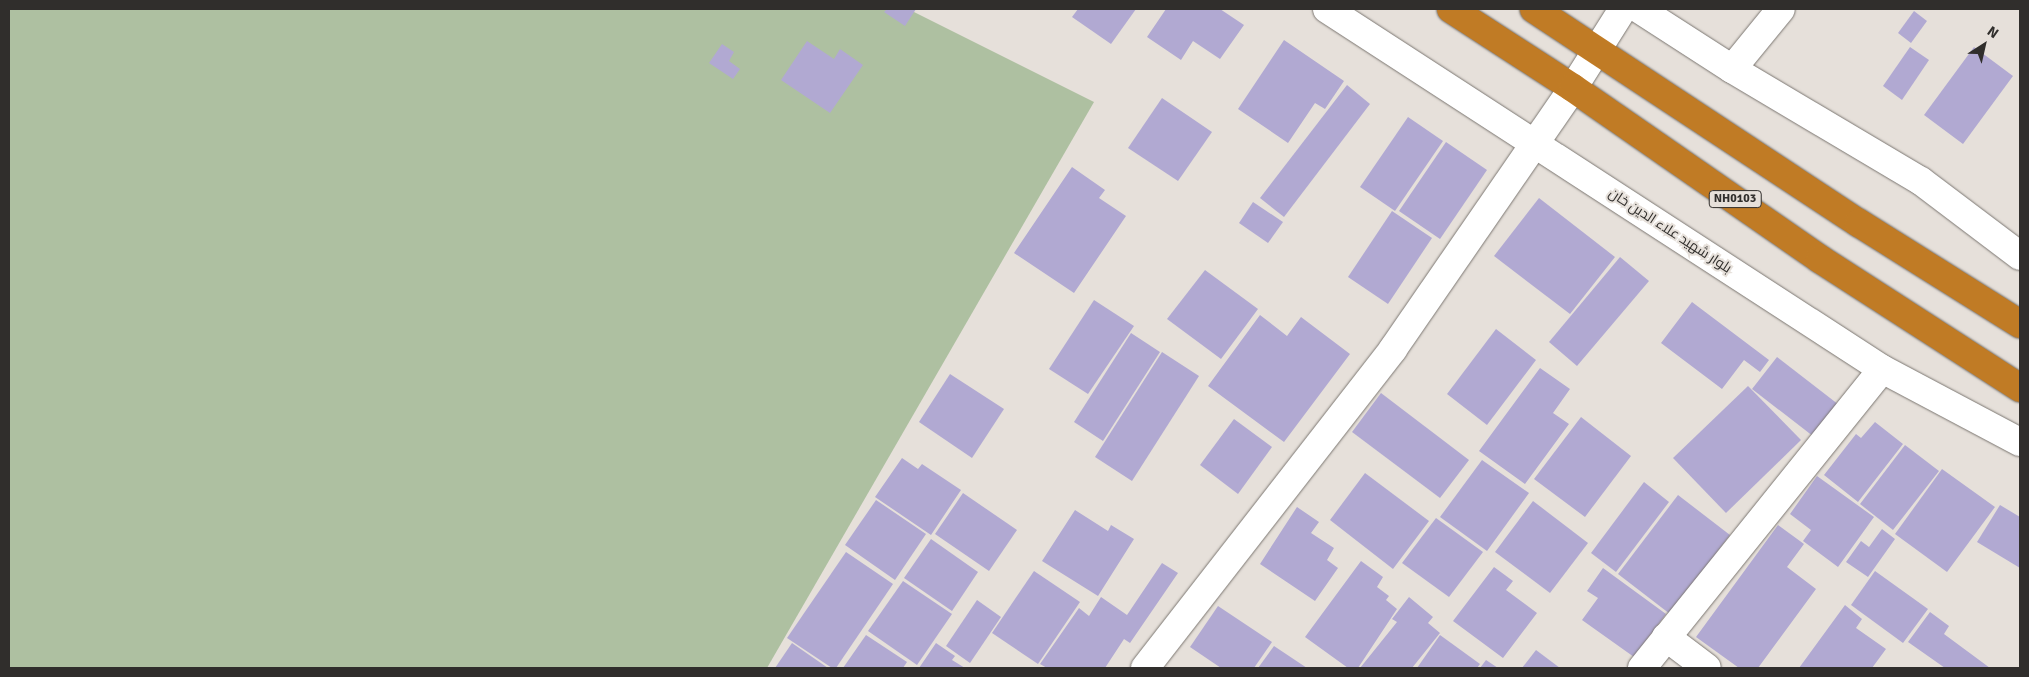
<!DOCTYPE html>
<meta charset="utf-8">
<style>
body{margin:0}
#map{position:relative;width:2029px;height:677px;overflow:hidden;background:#e6e0da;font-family:Signika,Cairo,sans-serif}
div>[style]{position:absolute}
.green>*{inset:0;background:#aec0a1}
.building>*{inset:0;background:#b1a9d2}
.roads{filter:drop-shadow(0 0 1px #7b7671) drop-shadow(0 0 1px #7b7671)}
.minor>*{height:28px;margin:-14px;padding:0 14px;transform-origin:14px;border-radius:14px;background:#fff}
.highway>*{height:28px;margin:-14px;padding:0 14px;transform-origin:14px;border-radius:14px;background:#c07b25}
span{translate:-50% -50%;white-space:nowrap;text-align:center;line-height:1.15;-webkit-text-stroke:4px #e6e0da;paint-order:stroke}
.shield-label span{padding:1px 4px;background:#e6e0da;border:1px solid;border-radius:4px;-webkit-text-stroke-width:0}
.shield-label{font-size:12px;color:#302e2c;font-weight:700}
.street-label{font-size:14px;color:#302e2c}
.frame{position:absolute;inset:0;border:10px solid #302e2c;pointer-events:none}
.north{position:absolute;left:1959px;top:20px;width:50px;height:50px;-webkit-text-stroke:4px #e6e0da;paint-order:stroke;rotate:35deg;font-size:14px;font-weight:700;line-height:20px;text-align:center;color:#302e2c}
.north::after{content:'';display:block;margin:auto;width:18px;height:22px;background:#302e2c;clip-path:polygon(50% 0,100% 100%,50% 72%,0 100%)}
</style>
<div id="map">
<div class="green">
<div style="clip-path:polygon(9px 9px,908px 9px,1094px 102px,767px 668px,9px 668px)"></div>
</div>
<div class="building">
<div style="clip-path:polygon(887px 9px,916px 9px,905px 26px,884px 12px)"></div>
<div style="clip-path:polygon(1078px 9px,1136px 9px,1111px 44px,1072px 17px)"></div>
<div style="clip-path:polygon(1166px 9px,1220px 9px,1244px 25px,1220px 59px,1193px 41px,1181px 60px,1147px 37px)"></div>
<div style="clip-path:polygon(1914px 11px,1927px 21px,1911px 43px,1898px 33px)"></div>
<div style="clip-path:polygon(1284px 40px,1344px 81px,1325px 109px,1315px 103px,1288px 143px,1238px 109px)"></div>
<div style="clip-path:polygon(807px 41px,834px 59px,840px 49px,863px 65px,830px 113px,781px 80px)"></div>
<div style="clip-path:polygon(722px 44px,734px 52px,729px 61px,740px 69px,733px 79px,709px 63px)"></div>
<div style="clip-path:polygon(1910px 47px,1929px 60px,1902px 100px,1883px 86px)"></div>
<div style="clip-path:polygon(1974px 47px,2013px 76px,1963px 144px,1924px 115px)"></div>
<div style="clip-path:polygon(1347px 85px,1370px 104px,1284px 217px,1260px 198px)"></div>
<div style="clip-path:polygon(1162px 98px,1212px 132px,1178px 181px,1128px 148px)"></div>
<div style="clip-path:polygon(1408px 117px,1443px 141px,1395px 211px,1360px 187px)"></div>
<div style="clip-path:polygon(1446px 142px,1487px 170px,1440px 239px,1399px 211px)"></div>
<div style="clip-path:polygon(1072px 167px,1105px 190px,1099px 198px,1126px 216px,1074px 293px,1014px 253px)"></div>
<div style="clip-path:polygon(1539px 198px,1615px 257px,1570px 314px,1494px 256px)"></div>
<div style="clip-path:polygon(1253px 202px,1283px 222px,1268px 243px,1239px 223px)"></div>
<div style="clip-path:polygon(1392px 211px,1432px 238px,1388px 304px,1348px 277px)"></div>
<div style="clip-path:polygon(1620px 257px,1649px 281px,1577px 366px,1549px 342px)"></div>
<div style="clip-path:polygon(1205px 270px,1258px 309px,1221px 359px,1167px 319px)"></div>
<div style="clip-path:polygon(1094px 300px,1134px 326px,1088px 394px,1049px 369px)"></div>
<div style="clip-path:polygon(1692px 302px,1769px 360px,1760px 372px,1744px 360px,1722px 389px,1661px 343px)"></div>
<div style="clip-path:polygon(1260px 315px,1287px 336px,1301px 317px,1350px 354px,1284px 442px,1208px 386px)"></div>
<div style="clip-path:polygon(1496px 329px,1536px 360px,1487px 425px,1447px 394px)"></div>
<div style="clip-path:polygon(1131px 333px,1160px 352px,1103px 441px,1074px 422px)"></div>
<div style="clip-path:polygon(1162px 352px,1199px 376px,1132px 481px,1095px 457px)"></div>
<div style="clip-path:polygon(1777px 357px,1843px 408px,1818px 440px,1752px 389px)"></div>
<div style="clip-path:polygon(1540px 368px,1570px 389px,1553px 413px,1569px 424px,1525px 484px,1479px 451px)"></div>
<div style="clip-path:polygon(950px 374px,1004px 409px,972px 458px,919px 422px)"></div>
<div style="clip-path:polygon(1748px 386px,1801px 440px,1726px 513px,1673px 458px)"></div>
<div style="clip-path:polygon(1381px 393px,1469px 460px,1440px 498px,1352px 432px)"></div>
<div style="clip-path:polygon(1581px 417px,1631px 456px,1585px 517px,1534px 479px)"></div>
<div style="clip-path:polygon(1234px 419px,1272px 447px,1238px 494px,1200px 465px)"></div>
<div style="clip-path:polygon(1875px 422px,1903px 444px,1858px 502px,1824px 475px,1856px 434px,1861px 438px)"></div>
<div style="clip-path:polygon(1905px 445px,1939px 471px,1893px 530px,1860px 504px)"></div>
<div style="clip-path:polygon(902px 458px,918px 469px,922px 464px,961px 490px,931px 535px,875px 497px)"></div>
<div style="clip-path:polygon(1482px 460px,1529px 493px,1487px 551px,1440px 517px)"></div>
<div style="clip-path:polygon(1942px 469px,1995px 507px,1947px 572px,1895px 534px)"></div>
<div style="clip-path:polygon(1365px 473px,1429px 521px,1393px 569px,1330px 520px)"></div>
<div style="clip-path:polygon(1817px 476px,1874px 517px,1838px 567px,1803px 541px,1811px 530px,1790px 514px)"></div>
<div style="clip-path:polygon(1644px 482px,1669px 502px,1616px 572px,1591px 553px)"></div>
<div style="clip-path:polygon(963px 493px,1017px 530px,989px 571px,935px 534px)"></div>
<div style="clip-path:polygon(1678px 495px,1730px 535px,1670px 614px,1618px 574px)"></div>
<div style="clip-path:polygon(876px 500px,926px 534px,895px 580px,845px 545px)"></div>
<div style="clip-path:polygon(1533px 501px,1588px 543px,1550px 593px,1495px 552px)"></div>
<div style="clip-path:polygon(2000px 505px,2020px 517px,2020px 568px,1977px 542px)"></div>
<div style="clip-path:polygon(1297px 507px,1319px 522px,1311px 533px,1334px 548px,1327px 560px,1338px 568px,1315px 601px,1260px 564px)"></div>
<div style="clip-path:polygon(1075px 510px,1108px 531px,1111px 525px,1134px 539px,1098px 596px,1042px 561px)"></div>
<div style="clip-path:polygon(1436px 518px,1483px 552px,1449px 597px,1402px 563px)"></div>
<div style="clip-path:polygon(1778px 525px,1804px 544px,1787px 567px,1816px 589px,1758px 668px,1739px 668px,1696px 637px)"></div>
<div style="clip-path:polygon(1882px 529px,1895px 539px,1868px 577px,1846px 562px,1861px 541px,1869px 547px)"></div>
<div style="clip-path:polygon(931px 539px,978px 572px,952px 611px,904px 578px)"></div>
<div style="clip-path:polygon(846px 552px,893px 584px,836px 668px,832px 668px,787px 638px)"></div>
<div style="clip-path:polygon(1361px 561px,1383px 577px,1377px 587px,1389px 596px,1386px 600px,1397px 609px,1358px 668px,1348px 668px,1305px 637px)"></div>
<div style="clip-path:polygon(1162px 563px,1178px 573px,1130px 643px,1124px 639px,1105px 668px,1047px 668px,1040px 664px,1079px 608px,1089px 616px,1101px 597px,1127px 615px)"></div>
<div style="clip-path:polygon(1494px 567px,1513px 581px,1506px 590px,1537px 613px,1503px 658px,1453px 621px)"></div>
<div style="clip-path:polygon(1603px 568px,1666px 614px,1634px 657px,1582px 620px,1598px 598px,1587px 591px)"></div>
<div style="clip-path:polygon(1034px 571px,1080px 602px,1038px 664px,992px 633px)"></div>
<div style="clip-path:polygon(1875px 571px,1928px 609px,1903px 643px,1851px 605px)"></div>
<div style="clip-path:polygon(903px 581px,952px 614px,917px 665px,868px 631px)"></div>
<div style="clip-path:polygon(1409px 597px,1433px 617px,1428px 623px,1440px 633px,1412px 668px,1360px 668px,1397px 622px,1392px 619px)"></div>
<div style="clip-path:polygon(977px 600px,1001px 617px,970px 663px,946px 646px)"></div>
<div style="clip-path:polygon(1845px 605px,1862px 619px,1856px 628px,1886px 649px,1872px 668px,1799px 668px)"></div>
<div style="clip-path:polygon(1218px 606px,1272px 642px,1254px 668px,1221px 668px,1190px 647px)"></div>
<div style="clip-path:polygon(1930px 612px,1949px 626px,1944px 634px,1990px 668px,1945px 668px,1908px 642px)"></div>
<div style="clip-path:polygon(866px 635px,907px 662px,903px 668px,843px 668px)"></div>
<div style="clip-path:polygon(1440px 635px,1480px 664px,1477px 668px,1417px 668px)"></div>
<div style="clip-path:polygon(792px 643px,828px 668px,775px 668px)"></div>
<div style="clip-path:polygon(936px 643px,955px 656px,952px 660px,965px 668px,919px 668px)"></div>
<div style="clip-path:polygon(1274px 646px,1307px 668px,1258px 668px)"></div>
<div style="clip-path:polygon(1536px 650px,1560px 668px,1522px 668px)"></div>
<div style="clip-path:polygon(1486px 660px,1498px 668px,1480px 668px)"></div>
</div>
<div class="roads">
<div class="minor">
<div style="left:1327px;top:9px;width:662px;rotate:32.97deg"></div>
<div style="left:1882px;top:369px;width:156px;rotate:27.9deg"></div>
<div style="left:1639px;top:9px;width:111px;rotate:32.8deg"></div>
<div style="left:1732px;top:69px;width:220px;rotate:30.7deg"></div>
<div style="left:1921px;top:181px;width:124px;rotate:37.1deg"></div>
<div style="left:1732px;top:69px;width:77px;rotate:-50.8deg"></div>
<div style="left:1666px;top:637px;width:51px;rotate:37.1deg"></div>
<div style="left:1145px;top:668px;width:404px;rotate:-52.1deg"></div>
<div style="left:1393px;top:349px;width:317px;rotate:-55.4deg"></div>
<div style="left:1573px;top:88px;width:93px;rotate:-57.7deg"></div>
<div style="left:1642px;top:668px;width:383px;rotate:-51.2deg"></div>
</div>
<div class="highway">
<div style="left:1451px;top:9px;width:145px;rotate:32.9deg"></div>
<div style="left:1573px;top:88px;width:300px;rotate:34.7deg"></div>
<div style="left:1820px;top:259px;width:238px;rotate:32.8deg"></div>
<div style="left:1534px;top:9px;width:389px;rotate:33.4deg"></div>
<div style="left:1859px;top:223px;width:190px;rotate:32.1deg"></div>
</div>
</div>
<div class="shield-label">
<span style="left:1735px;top:199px">NH0103</span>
</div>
<div class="street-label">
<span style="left:1670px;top:231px;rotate:33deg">بلوار شهید علاء الدین خان</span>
</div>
<div class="frame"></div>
<div class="north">N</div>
</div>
